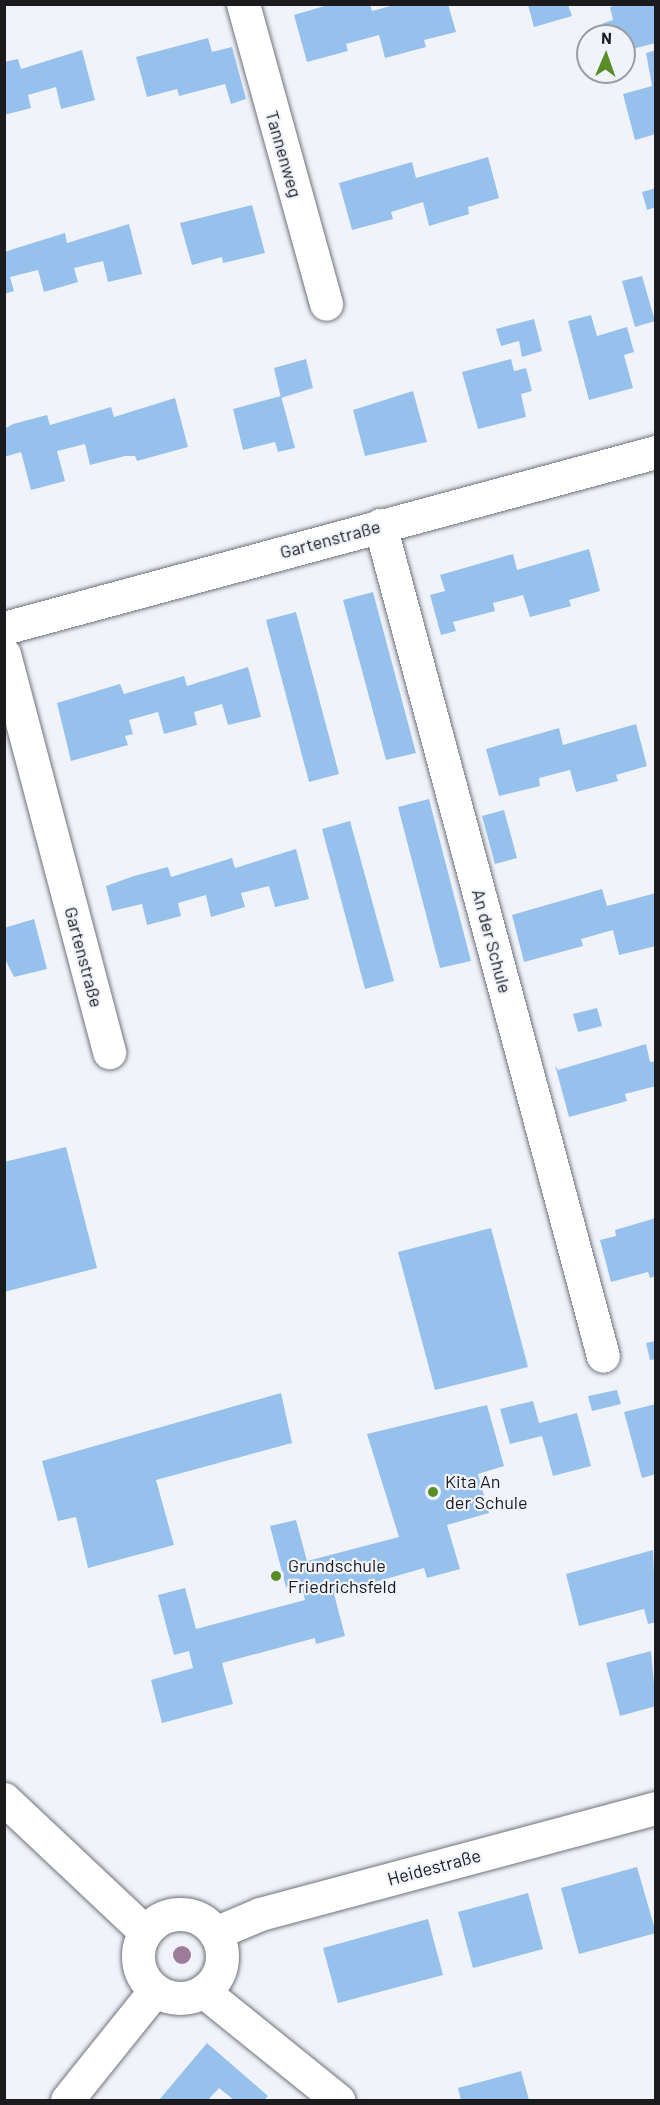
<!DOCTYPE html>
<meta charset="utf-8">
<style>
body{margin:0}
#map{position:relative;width:660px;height:2105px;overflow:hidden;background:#f1f3fb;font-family:Barlow,sans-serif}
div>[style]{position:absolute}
.building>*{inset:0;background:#97c1ed}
.roads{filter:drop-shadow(0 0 2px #71737a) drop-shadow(0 0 2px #71737a)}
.minor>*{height:33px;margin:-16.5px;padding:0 16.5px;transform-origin:16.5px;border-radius:16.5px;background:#fff}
.minor>.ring{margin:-16.5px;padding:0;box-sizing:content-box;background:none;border:33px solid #fff;border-radius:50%}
.trees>*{width:18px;height:18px;margin:-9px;border-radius:50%;background:#9e7d9b}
.dots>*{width:16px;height:16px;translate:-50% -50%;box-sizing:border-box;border:3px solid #f1f3fb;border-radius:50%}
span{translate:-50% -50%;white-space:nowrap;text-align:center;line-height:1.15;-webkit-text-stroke:4.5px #f1f3fb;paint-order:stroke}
.street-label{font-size:18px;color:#1b1b1e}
.poi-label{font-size:18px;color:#1b1b1e}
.left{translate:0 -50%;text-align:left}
.frame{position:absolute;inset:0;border:6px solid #1b1b1e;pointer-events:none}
.north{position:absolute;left:576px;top:24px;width:60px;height:60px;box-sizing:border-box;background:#f1f3fb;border:2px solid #9b9da3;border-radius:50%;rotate:2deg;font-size:16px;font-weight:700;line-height:24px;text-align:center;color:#1b1b1e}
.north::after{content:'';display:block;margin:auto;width:21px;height:27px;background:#598e27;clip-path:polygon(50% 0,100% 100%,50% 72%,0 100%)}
</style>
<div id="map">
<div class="building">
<div style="clip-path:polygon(331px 4px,370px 4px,372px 11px,398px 4px,448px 4px,456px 32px,424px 40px,426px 47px,385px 58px,379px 35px,346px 44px,348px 51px,307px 62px,294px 15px)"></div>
<div style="clip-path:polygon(621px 4px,656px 4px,656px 43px,624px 51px,624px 36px,607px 36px,603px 23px,613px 20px,610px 7px)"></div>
<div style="clip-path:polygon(528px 5px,568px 5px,572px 16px,534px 27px)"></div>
<div style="clip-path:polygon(208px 38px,212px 52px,232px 47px,246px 99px,231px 104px,225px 84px,179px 96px,177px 89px,147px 97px,136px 57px)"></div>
<div style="clip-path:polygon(82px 50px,95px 100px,61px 109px,56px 87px,28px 95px,31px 108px,4px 115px,4px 62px,18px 59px,21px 69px)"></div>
<div style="clip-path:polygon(656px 50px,656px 134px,635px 140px,623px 94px,652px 86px,646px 53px)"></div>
<div style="clip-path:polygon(488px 157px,499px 198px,468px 207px,469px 214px,429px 226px,423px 202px,391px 212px,393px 219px,352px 230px,339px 183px,412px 162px,416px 178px)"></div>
<div style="clip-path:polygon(656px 188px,656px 207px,647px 210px,642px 192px)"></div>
<div style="clip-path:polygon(252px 205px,265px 253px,223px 263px,222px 257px,192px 265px,180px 223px)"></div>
<div style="clip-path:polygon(129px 224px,142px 274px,108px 282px,103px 261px,74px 268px,78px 282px,44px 292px,38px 270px,10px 277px,14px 291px,4px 294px,4px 252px,65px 233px,67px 243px)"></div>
<div style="clip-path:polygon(642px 276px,655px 321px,635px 327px,622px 281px)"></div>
<div style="clip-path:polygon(591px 315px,597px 336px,627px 327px,634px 352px,624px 355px,633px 388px,589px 400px,568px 321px)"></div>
<div style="clip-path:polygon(534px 319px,542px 351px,522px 357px,519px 341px,501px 346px,496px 329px)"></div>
<div style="clip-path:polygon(306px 359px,313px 388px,281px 398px,274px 368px)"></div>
<div style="clip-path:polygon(511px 359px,514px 371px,526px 368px,532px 391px,521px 394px,526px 417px,478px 429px,462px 372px)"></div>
<div style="clip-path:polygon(413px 391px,427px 442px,365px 456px,353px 410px)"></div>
<div style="clip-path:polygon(281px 396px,295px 448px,278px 452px,275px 442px,243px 450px,233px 409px)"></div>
<div style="clip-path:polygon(175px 398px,188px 447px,137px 461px,135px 456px,125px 456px,90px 465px,85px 444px,57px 451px,65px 481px,31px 490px,21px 452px,4px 457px,4px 429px,13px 424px,47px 415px,50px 425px,111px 407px,114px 417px)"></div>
<div style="clip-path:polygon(589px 549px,600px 591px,569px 600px,571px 606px,530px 617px,523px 595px,493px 603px,495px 611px,453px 622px,456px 631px,441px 635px,430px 595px,445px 591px,440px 575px,513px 554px,517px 570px)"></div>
<div style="clip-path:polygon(373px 592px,416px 753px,386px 760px,343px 600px)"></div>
<div style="clip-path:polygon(296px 612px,339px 774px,309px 782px,266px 620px)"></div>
<div style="clip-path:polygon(248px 667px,261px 717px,228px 725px,222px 704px,194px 712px,197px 725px,164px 734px,158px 712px,129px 720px,133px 734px,125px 736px,128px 745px,71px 761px,57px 703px,120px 684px,124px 694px,184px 676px,187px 686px)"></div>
<div style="clip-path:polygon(636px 724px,647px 766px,616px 775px,618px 781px,576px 792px,570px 770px,539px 778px,540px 786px,499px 796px,486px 749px,559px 728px,563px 745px)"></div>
<div style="clip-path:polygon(429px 799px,471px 961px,440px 968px,398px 807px)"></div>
<div style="clip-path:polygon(504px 810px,517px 858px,495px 864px,482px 816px)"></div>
<div style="clip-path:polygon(350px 821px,394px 981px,365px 989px,322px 829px)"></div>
<div style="clip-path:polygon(296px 849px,309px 899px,275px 907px,269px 886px,241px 893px,245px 907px,211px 917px,206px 895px,178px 903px,181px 916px,147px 925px,142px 904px,112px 911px,106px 886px,134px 876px,168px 867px,171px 877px,232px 858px,235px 868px)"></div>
<div style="clip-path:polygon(602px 889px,607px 906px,656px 893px,656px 946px,619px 955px,613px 930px,581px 939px,583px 946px,524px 962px,512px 915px)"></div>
<div style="clip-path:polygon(34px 919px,47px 969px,14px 977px,4px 957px,4px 928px)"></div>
<div style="clip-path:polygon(597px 1008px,602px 1026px,578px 1032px,573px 1014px)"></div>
<div style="clip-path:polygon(646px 1044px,650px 1062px,656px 1061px,656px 1086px,625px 1094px,627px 1101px,569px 1117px,555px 1065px,558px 1070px)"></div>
<div style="clip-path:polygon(66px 1147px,97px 1268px,4px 1292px,4px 1162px)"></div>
<div style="clip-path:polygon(656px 1218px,656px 1276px,650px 1278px,648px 1272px,611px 1282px,600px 1240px,616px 1236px,615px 1230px)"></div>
<div style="clip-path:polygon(491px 1228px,528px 1367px,435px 1390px,398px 1252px)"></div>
<div style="clip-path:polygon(656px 1341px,656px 1359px,650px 1360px,646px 1343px)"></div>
<div style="clip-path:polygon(617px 1390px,621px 1404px,592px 1411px,588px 1396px)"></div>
<div style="clip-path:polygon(281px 1393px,292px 1443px,156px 1480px,174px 1545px,88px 1568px,76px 1517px,58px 1521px,42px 1461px)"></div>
<div style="clip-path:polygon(533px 1401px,539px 1423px,577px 1413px,591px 1466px,553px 1476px,542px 1436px,510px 1444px,500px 1409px)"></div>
<div style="clip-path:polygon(656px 1404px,656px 1474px,642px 1478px,624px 1412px)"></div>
<div style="clip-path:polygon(487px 1405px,504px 1466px,478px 1474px,489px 1513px,447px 1525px,460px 1569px,427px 1578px,424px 1568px,334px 1594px,345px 1636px,316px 1644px,315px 1638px,222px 1663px,233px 1704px,162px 1723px,151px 1680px,193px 1668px,189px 1651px,174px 1655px,158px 1595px,185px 1588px,196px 1629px,305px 1600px,301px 1582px,286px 1587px,270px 1526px,296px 1520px,307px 1561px,399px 1537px,367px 1434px)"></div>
<div style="clip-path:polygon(653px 1550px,656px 1622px,648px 1624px,644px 1609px,579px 1626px,566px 1574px)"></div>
<div style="clip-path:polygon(651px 1651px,656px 1706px,620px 1716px,606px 1663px)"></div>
<div style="clip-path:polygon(637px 1867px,656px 1933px,579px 1954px,561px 1888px)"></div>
<div style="clip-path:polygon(528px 1893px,543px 1949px,473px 1968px,458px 1912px)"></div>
<div style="clip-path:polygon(428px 1919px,443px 1975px,338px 2003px,323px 1948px)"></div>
<div style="clip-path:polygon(207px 2043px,268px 2096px,264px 2100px,234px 2100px,219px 2088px,208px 2100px,159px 2100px)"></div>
<div style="clip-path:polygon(521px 2071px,529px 2100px,461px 2100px,458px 2088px)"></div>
</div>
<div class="roads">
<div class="minor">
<div style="left:243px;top:4px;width:311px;rotate:74.5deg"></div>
<div style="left:380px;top:525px;width:860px;rotate:74.98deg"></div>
<div style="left:4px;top:628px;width:675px;rotate:-15.11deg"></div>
<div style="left:4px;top:654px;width:412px;rotate:75.2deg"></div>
<div style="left:4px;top:1799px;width:194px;rotate:43.3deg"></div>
<div class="ring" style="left:138px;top:1914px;width:51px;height:51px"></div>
<div style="left:215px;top:1933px;width:49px;rotate:-22.9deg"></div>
<div style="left:260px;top:1914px;width:410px;rotate:-15deg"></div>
<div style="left:203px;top:1991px;width:174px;rotate:38.9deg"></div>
<div style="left:67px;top:2100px;width:141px;rotate:-51.3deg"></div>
</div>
</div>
<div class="trees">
<div style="left:182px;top:1955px"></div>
</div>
<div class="dots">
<div style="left:433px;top:1492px;background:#598e27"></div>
<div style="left:276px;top:1576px;background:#598e27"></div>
</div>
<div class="street-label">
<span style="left:284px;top:154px;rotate:74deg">Tannenweg</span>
<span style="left:330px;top:539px;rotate:-15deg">Gartenstraße</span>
<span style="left:492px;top:941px;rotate:75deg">An der Schule</span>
<span style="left:84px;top:957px;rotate:75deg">Gartenstraße</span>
<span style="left:434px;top:1867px;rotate:-15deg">Heidestraße</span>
</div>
<div class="poi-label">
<span class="left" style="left:445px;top:1492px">Kita An<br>der Schule</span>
<span class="left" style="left:288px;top:1576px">Grundschule<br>Friedrichsfeld</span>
</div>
<div class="frame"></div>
<div class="north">N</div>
</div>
